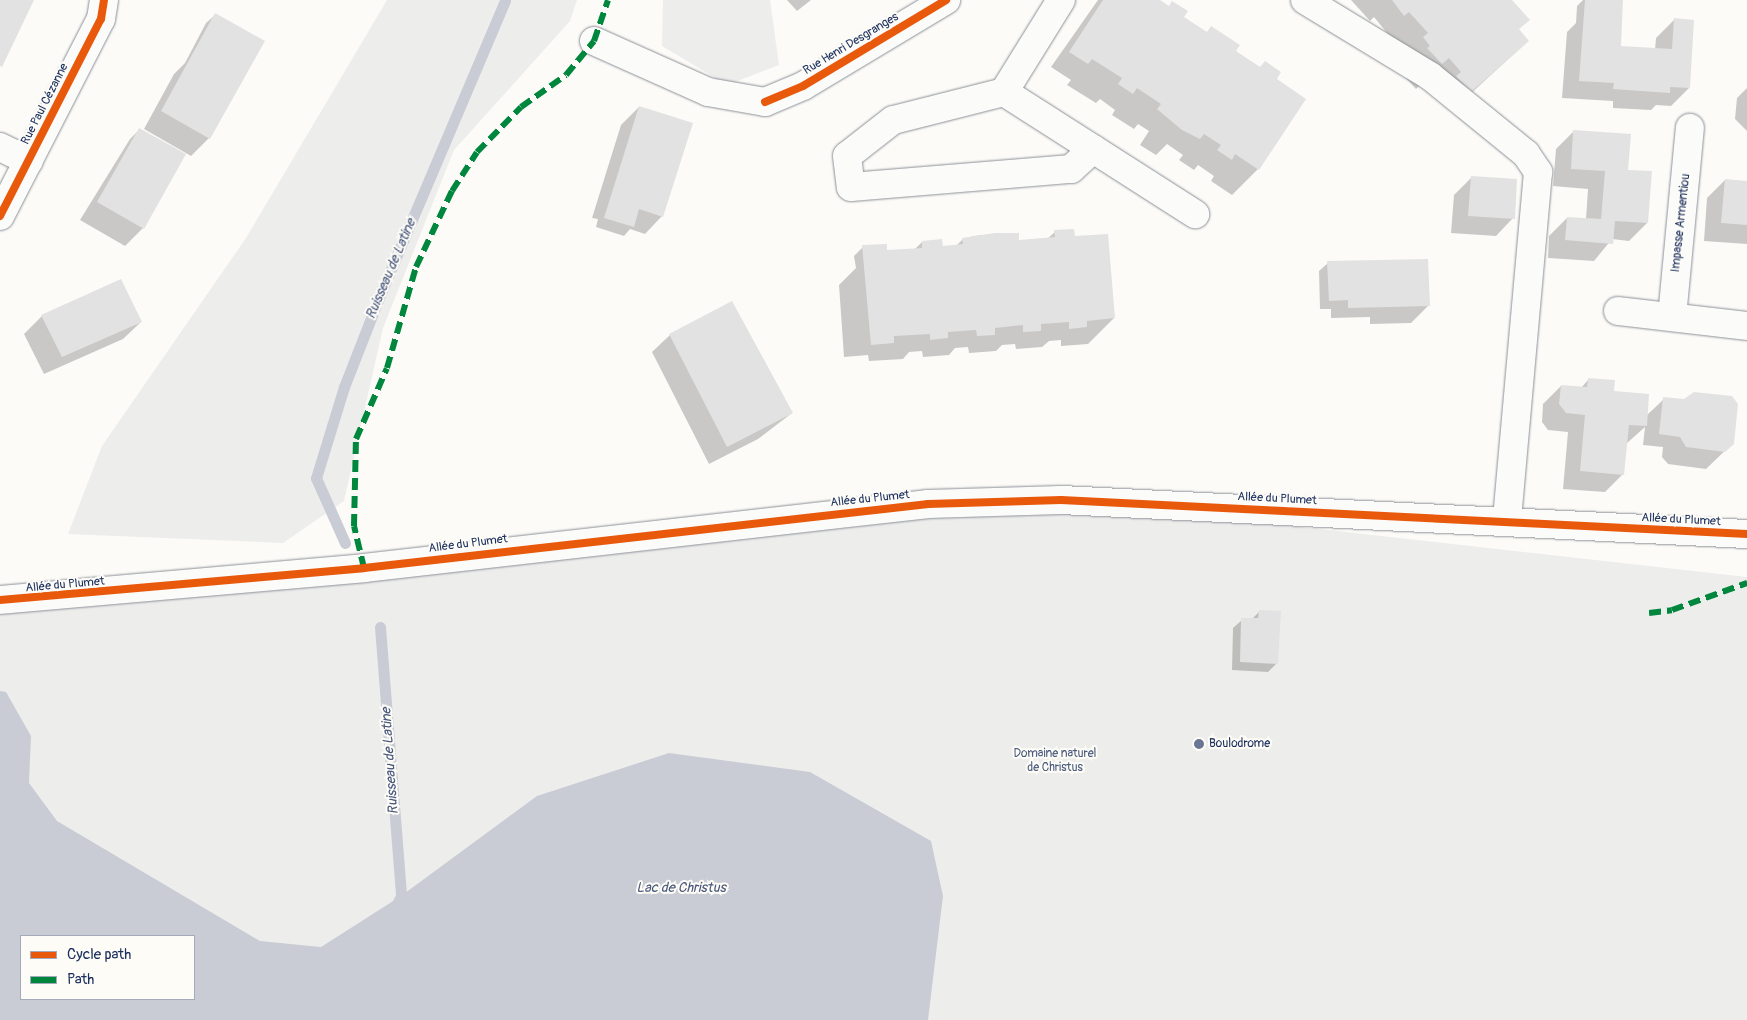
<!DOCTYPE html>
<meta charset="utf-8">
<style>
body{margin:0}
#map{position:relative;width:1747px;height:1020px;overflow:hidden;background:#fcfbf8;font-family:Pangolin,sans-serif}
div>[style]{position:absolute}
.green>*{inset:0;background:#ededec}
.water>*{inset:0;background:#c9ccd4}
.shadow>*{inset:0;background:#0003}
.stream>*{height:11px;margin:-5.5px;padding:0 5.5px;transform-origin:5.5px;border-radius:5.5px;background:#c9ccd4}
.building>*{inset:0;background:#e2e2e2}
.roads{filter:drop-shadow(0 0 1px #8c9097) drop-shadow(0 0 1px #8c9097)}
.minor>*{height:28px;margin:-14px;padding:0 14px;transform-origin:14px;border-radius:14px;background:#fbfbf9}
.quiet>*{height:6px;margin-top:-3px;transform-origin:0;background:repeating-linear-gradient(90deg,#00873e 0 12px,transparent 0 18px)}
.cycleway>*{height:8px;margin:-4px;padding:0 4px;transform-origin:4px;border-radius:4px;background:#e8590c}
.dots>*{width:14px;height:14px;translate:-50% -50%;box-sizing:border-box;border:2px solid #fdfcf7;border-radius:50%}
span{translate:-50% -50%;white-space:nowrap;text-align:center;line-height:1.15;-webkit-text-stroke:4px #fdfcf7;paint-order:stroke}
.street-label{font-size:12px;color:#1b2f5e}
.poi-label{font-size:12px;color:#1b2f5e}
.left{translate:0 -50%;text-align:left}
.park-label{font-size:12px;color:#4c5c7f}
.water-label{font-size:14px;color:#49587d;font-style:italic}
.legend{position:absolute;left:20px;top:935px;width:175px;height:65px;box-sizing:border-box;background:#fdfcf7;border:1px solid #a3aaba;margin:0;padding:6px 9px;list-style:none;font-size:15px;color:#1b2f5e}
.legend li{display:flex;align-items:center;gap:10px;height:25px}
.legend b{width:25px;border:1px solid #a3aaba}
</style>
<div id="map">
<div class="green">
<div style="clip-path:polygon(387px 0,577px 0,570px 21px,454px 150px,383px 328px,344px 501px,283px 543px,68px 534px,102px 446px,246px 238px)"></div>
<div style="clip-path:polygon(663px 0,770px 0,779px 65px,727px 85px,662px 46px)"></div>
<div style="clip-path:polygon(evenodd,1061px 500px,1747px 577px,1747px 1020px,0 1020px,0 600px,1061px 500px,21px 936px,194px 936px,194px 999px,21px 999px,21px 936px)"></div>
</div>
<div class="water">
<div style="clip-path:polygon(evenodd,0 691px,6px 692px,31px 736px,29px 783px,57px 821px,260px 941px,321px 947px,401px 896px,537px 796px,669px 753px,810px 772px,931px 841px,943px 896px,928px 1020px,0 1020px,0 691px,21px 936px,194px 936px,194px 999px,21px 999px,21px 936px)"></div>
</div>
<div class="shadow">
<div style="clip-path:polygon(787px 0,811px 0,797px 11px)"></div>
<div style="clip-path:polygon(1098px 0,1157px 0,1178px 23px,1230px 57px,1275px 79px,1258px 169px,1232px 195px,1211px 181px,1214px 176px,1198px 165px,1194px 170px,1179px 160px,1183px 155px,1167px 144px,1156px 155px,1140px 145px,1149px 131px,1138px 124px,1134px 129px,1112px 115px,1115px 110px,1100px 99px,1096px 103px,1067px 85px,1071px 80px,1051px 67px)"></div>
<div style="clip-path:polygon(1351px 0,1511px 0,1518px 30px,1528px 41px,1454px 109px,1422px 83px,1416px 89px,1402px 74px,1384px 38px,1388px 34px,1374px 17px,1370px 21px)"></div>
<div style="clip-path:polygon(1583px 0,1622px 0,1619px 47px,1655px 50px,1656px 38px,1674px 20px,1689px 88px,1671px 106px,1656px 105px,1651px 110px,1613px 108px,1613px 101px,1562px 98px,1567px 32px,1576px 23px,1577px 6px)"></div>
<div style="clip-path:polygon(215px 15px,209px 138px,191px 156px,144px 129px,174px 74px,185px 63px,206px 23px)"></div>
<div style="clip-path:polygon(1747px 88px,1747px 131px,1735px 119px,1737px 98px)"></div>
<div style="clip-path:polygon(639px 107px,662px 216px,645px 234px,630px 229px,624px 236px,596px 227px,598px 219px,592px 218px,621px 125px)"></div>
<div style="clip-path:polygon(139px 130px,143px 228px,125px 246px,80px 220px,130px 139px)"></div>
<div style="clip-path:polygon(1574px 131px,1627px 171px,1647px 223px,1629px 241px,1612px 239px,1594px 261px,1548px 258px,1549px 236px,1567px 218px,1586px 219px,1588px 189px,1553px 186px,1556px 149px)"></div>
<div style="clip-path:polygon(1472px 177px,1513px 218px,1496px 236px,1451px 233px,1454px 195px)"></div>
<div style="clip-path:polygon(1725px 180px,1747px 182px,1747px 244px,1704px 241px,1707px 198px)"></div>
<div style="clip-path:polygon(1055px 232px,1074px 238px,1114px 318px,1088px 344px,1061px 346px,1061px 340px,1049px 341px,1042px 347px,1016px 349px,1015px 344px,1002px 345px,996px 351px,969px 353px,968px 347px,955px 348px,949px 355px,923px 357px,922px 351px,909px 352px,903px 359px,869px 361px,868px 355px,844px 357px,839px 285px,856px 268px,854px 256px,863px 247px,886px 252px,915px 249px,922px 242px,942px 249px,956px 246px,963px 239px,974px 236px,994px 234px,1019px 241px,1047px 239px)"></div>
<div style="clip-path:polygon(1328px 263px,1429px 305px,1411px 323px,1370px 324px,1370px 317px,1331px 318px,1331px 309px,1320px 309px,1319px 271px)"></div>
<div style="clip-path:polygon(76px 301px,141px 322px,123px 339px,44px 374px,24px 334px,42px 316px)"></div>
<div style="clip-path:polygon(670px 335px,792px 413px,758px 439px,709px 464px,652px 352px)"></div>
<div style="clip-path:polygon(1588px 380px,1646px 416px,1664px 399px,1733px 443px,1706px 469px,1668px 464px,1662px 457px,1663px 447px,1643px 445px,1645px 427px,1626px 444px,1623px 474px,1605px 492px,1563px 489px,1568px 432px,1548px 430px,1542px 422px,1543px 404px,1561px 386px,1581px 388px)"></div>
<div style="clip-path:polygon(1260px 611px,1277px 663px,1268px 672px,1232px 670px,1233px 628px,1242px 620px,1252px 619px)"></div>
</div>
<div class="stream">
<div style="left:345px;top:543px;width:71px;rotate:-114deg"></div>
<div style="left:316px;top:478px;width:95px;rotate:-72.9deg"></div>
<div style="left:344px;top:387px;width:99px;rotate:-68.6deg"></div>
<div style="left:380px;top:295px;width:320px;rotate:-67deg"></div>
<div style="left:380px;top:627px;width:270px;rotate:85.5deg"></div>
<div style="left:401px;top:896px;width:13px;rotate:117deg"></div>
</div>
<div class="building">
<div style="clip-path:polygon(0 0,34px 0,2px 67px,0 66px)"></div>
<div style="clip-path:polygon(1103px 0,1160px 0,1169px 6px,1172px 1px,1188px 11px,1184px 17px,1207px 32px,1211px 26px,1240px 45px,1236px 51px,1260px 67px,1265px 61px,1281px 72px,1277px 79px,1306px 99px,1259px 170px,1235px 154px,1232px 160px,1217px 150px,1221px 145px,1204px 134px,1200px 139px,1182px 130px,1157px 109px,1161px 104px,1137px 88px,1133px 94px,1118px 84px,1122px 78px,1092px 59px,1088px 64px,1069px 52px)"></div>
<div style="clip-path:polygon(1392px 0,1512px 0,1530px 20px,1519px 29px,1529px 41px,1471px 92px,1456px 76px,1461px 72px,1449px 58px,1442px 64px,1427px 48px,1430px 46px,1423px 37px,1428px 33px,1409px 12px,1404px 16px)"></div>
<div style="clip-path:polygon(1585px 0,1623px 0,1621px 46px,1672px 49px,1674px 18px,1694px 20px,1690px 88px,1670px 87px,1670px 93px,1613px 89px,1614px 83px,1579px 81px)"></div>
<div style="clip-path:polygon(215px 13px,265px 41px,210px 139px,161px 111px)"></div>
<div style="clip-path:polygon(639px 106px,693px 123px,663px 217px,639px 209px,634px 227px,604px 218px)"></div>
<div style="clip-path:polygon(139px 128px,186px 154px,144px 229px,97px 202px)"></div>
<div style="clip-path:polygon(1573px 130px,1631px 134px,1628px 170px,1652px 171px,1648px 223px,1615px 221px,1613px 244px,1565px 240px,1567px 217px,1601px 219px,1605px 171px,1571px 169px)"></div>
<div style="clip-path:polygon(1471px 176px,1517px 179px,1515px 219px,1468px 216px)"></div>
<div style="clip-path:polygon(1725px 179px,1747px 181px,1747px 225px,1721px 223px)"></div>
<div style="clip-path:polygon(1074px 229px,1075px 236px,1108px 234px,1115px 318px,1087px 321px,1087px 327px,1069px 329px,1069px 322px,1041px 324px,1041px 331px,1023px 332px,1023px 325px,995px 328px,995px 335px,977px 336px,976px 330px,948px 332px,948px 338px,930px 340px,930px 334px,894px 336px,894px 343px,871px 345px,862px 245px,887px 244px,887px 250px,922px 248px,922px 241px,942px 239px,943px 246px,963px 244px,962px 238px,995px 233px,1019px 233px,1019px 240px,1055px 237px,1054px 230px)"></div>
<div style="clip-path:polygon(1428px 259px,1430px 306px,1348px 308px,1348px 300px,1329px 301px,1327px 261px)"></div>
<div style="clip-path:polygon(121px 279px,142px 322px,62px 357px,41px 315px)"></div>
<div style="clip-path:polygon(732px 301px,793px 413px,727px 447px,669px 334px)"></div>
<div style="clip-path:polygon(1588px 378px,1615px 380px,1614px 391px,1649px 394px,1647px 426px,1629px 425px,1624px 475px,1580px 471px,1585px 415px,1566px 413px,1559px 404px,1561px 385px,1587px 387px)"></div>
<div style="clip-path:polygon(1694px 392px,1732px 396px,1738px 404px,1734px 444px,1725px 452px,1686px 447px,1680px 437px,1659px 434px,1663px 397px,1684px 399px)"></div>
<div style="clip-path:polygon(1259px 610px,1281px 611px,1278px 664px,1240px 662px,1241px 618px,1258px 618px)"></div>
</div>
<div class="roads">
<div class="minor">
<div style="left:1061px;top:0;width:108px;rotate:121.8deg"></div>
<div style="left:1004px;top:92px;width:114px;rotate:165.8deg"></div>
<div style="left:893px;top:120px;width:58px;rotate:142deg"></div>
<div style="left:847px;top:156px;width:31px;rotate:83deg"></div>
<div style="left:851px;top:187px;width:221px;rotate:-4.7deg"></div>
<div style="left:1071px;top:169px;width:30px;rotate:-42deg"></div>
<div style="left:1305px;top:0;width:146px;rotate:31.3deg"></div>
<div style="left:1430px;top:76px;width:124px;rotate:39.1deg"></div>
<div style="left:1526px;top:154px;width:22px;rotate:56deg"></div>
<div style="left:1538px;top:172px;width:351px;rotate:95.1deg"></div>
<div style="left:594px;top:41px;width:125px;rotate:24.1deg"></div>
<div style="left:708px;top:92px;width:58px;rotate:10deg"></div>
<div style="left:765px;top:102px;width:41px;rotate:-22.8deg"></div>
<div style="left:803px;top:86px;width:167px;rotate:-31deg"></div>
<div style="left:1004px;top:92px;width:227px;rotate:32.6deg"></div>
<div style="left:0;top:147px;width:32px;rotate:26deg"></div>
<div style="left:0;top:216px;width:221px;rotate:-62.9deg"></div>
<div style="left:101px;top:19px;width:19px;rotate:-81deg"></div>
<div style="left:1618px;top:311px;width:130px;rotate:6.6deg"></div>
<div style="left:1672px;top:317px;width:190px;rotate:-84.6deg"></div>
<div style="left:0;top:600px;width:365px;rotate:-5deg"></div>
<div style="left:364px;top:568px;width:568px;rotate:-6.47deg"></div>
<div style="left:928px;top:504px;width:133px;rotate:-1.7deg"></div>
<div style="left:1061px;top:500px;width:687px;rotate:2.84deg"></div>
</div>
</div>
<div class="quiet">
<div style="left:364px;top:568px;width:43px;rotate:-103.4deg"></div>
<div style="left:354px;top:526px;width:87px;rotate:-88.7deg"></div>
<div style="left:356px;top:439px;width:77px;rotate:-66.4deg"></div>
<div style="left:387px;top:368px;width:105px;rotate:-74deg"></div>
<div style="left:416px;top:267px;width:84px;rotate:-64.7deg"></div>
<div style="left:452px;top:191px;width:46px;rotate:-57.3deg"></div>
<div style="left:477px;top:152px;width:63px;rotate:-45.6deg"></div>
<div style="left:521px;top:107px;width:55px;rotate:-35.4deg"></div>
<div style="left:566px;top:75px;width:44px;rotate:-50.5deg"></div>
<div style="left:594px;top:41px;width:43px;rotate:-71.1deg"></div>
<div style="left:1649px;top:613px;width:23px;rotate:-7deg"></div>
<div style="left:1672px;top:610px;width:80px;rotate:-19.8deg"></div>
</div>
<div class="cycleway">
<div style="left:765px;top:102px;width:41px;rotate:-22.8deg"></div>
<div style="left:803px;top:86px;width:167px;rotate:-31deg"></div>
<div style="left:0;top:216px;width:221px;rotate:-62.9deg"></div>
<div style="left:101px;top:19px;width:19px;rotate:-81deg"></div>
<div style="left:0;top:600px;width:365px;rotate:-5deg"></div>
<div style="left:364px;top:568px;width:568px;rotate:-6.47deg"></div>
<div style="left:928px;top:504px;width:133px;rotate:-1.7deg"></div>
<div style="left:1061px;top:500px;width:687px;rotate:2.84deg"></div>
</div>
<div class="dots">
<div style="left:1199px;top:744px;background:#6a7694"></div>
</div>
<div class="street-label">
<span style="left:851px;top:44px;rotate:-31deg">Rue Henri Desgranges</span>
<span style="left:45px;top:104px;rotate:-63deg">Rue Paul Cézanne</span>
<span style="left:1681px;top:223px;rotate:-84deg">Impasse Armentiou</span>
<span style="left:870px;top:499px;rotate:-6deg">Allée du Plumet</span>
<span style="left:1277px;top:499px;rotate:3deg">Allée du Plumet</span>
<span style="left:1681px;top:520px;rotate:3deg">Allée du Plumet</span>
<span style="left:468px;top:544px;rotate:-7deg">Allée du Plumet</span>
<span style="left:65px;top:585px;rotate:-5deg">Allée du Plumet</span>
</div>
<div class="poi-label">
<span class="left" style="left:1209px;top:744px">Boulodrome</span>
</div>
<div class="park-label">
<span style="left:1055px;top:761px">Domaine naturel<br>de Christus</span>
</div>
<div class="water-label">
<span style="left:391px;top:269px;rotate:-67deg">Ruisseau de Latine</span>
<span style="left:390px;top:761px;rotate:-94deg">Ruisseau de Latine</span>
<span style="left:681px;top:888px">Lac de Christus</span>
</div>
<ul class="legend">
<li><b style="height:6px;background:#e8590c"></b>Cycle path</li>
<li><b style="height:6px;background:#00873e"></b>Path</li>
</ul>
</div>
